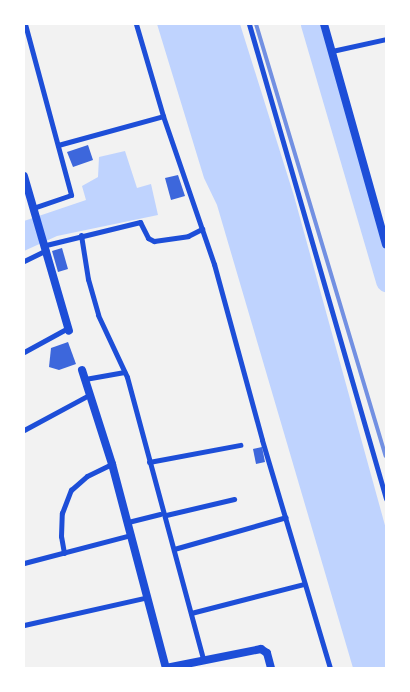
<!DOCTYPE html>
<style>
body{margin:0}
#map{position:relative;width:410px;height:692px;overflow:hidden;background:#f2f2f2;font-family:Montserrat,sans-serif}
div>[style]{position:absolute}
.water>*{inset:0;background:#bfd3fe}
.river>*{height:21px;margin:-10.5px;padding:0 10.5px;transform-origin:10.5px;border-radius:10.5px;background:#bfd3fe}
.building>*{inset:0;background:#3d67dc}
.minor>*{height:5px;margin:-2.5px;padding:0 2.5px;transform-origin:2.5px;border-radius:2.5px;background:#1d4ed8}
.tertiary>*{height:8px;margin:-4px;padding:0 4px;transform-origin:4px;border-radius:4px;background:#1d4ed8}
.rail>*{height:4px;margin:-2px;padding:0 2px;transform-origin:2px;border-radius:2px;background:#7290e2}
span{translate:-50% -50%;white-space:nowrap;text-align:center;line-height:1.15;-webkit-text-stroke:4px #fff;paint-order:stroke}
.frame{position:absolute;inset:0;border:25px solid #fff;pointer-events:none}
</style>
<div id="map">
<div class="water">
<div style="clip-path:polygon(157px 24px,240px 24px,294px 196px,386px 529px,386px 668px,353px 668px,217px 205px,204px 178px)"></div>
<div style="clip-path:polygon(125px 151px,137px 188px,151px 184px,158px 215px,57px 236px,24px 251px,24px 221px,86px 200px,82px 186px,98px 177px,99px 157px)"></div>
</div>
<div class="river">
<div style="left:311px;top:24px;width:268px;rotate:73.7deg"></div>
</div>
<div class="building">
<div style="clip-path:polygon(88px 145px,93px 160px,73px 167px,67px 152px)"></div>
<div style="clip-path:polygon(178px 175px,185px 196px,171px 200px,165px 178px)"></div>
<div style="clip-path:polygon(62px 248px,68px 269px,58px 272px,52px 251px)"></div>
<div style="clip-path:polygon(68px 342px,76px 364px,59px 370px,49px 367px,51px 348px)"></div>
<div style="clip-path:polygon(262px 447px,265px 462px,256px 464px,253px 449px)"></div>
</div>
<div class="minor">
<div style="left:25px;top:24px;width:177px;rotate:74.9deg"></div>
<div style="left:71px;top:195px;width:39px;rotate:161deg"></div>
<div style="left:136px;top:24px;width:96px;rotate:73.6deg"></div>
<div style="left:163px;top:116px;width:157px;rotate:71deg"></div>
<div style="left:214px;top:264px;width:182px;rotate:74.7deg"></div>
<div style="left:262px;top:440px;width:238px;rotate:73.4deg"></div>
<div style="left:249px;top:24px;width:494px;rotate:73.9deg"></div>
<div style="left:332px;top:51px;width:55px;rotate:-12.5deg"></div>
<div style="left:58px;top:145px;width:109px;rotate:-15.4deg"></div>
<div style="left:81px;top:235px;width:45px;rotate:81deg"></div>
<div style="left:88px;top:279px;width:37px;rotate:74deg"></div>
<div style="left:98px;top:315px;width:68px;rotate:64.9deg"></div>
<div style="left:127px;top:377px;width:292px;rotate:74.9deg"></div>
<div style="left:46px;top:245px;width:97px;rotate:-13.7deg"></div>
<div style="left:140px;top:222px;width:18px;rotate:63deg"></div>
<div style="left:148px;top:238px;width:7px;rotate:27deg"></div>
<div style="left:154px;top:241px;width:34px;rotate:-8deg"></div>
<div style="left:188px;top:236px;width:16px;rotate:-27deg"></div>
<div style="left:24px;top:261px;width:25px;rotate:-26deg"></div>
<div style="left:24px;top:352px;width:50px;rotate:-28.6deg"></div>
<div style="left:85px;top:379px;width:40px;rotate:-10deg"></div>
<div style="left:24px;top:430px;width:74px;rotate:-28.3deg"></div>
<div style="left:149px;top:462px;width:93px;rotate:-10.6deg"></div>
<div style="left:166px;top:515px;width:70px;rotate:-13.2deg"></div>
<div style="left:128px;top:522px;width:33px;rotate:-14deg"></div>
<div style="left:174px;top:549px;width:116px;rotate:-15.9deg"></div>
<div style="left:64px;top:553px;width:17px;rotate:-100deg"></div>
<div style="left:61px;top:536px;width:23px;rotate:-88deg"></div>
<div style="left:62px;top:513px;width:25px;rotate:-69deg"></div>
<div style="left:71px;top:490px;width:21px;rotate:-41deg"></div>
<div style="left:87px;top:476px;width:28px;rotate:-26deg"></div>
<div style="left:24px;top:563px;width:111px;rotate:-14.7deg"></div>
<div style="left:191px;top:613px;width:117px;rotate:-14.4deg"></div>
<div style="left:24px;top:625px;width:127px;rotate:-12.7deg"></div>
</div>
<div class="tertiary">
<div style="left:324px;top:24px;width:229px;rotate:74.3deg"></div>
<div style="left:24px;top:176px;width:161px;rotate:73.8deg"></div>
<div style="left:82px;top:370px;width:99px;rotate:72.3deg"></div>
<div style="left:112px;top:464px;width:211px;rotate:75.2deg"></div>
<div style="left:166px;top:668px;width:97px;rotate:-11.3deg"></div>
<div style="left:261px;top:649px;width:7px;rotate:34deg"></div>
<div style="left:267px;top:653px;width:16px;rotate:75deg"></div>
</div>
<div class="rail">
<div style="left:256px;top:24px;width:451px;rotate:73.3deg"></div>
</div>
<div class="frame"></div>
</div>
